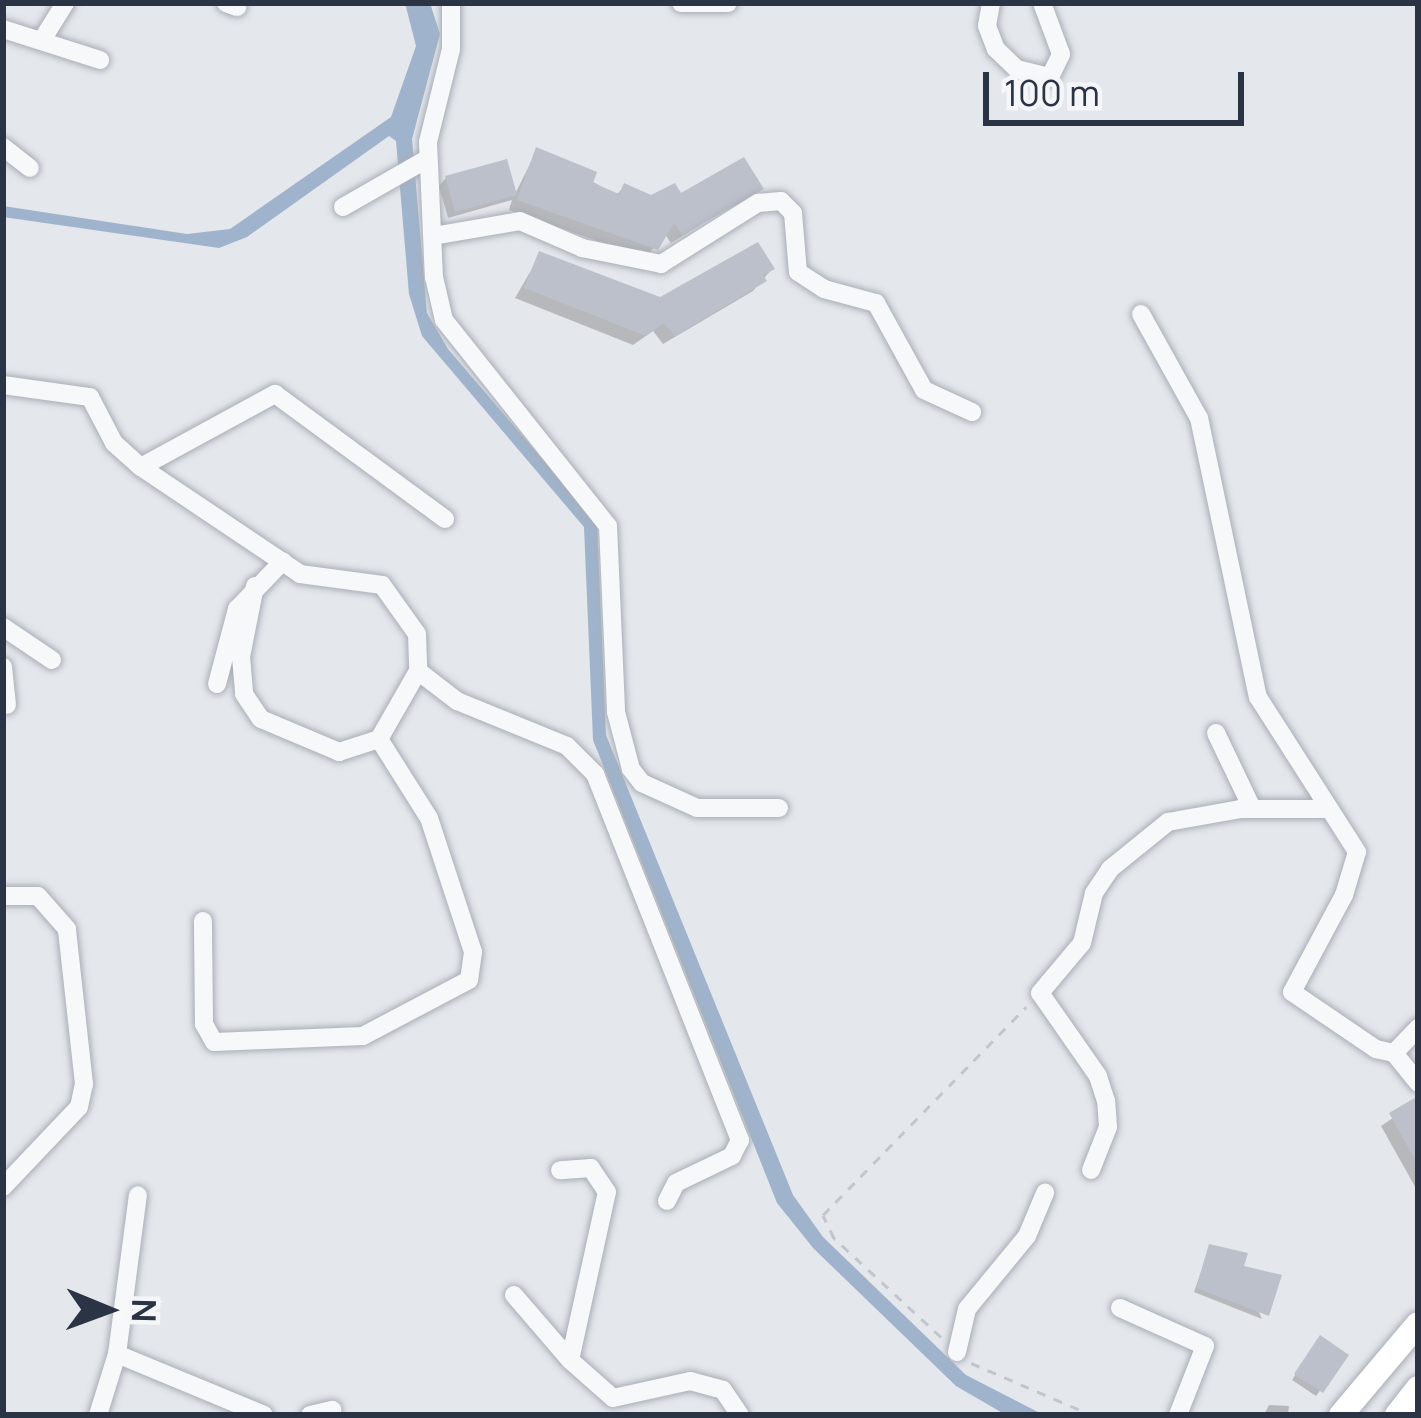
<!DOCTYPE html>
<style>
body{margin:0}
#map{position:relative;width:1421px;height:1418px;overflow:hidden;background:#e4e7ec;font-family:Manrope,sans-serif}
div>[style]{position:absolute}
.water>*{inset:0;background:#9fb4cc}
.shadow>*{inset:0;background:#0003}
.building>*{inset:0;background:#bbc0ca}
.path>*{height:3px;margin-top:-1.5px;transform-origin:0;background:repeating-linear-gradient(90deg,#c2c5cb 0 9px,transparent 0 18px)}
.roads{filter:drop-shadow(0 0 3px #a9aeb7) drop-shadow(0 0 3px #a9aeb7)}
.minor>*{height:18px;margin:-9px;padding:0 9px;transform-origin:9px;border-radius:9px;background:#f7f8fa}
.major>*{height:24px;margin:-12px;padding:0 12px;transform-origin:12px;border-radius:12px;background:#fff}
span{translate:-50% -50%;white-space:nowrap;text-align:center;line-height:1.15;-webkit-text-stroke:10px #f4f6f9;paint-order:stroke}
.frame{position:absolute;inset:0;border:6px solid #2b3445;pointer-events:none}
.north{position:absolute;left:48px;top:1250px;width:120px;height:120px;-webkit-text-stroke:9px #f4f6f9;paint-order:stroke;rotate:91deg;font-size:33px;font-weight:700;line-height:48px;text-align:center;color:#2b3445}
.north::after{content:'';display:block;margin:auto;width:42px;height:54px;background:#2b3445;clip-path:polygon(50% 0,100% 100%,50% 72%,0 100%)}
.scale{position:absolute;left:983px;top:72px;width:261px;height:54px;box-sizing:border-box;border:6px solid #2b3445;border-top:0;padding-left:15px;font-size:36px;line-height:42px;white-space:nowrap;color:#2b3445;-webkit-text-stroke:9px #f4f6f9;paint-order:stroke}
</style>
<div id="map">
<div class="water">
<div style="clip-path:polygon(405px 3px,430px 3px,440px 34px,412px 139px,427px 313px,448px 349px,597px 523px,606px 735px,793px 1195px,823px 1237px,966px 1375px,1044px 1415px,1006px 1415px,956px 1386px,814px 1249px,777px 1203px,593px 740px,584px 527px,422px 336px,409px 294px,396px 141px,389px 136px,247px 237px,219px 248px,3px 217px,3px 206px,187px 234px,230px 229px,391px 117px,416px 46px)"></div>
</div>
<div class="shadow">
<div style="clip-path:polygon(537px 150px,616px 195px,625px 186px,651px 199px,760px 188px,671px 243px,664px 233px,646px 258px,509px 210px,512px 200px,448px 218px,439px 186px,446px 178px,505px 163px,514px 196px)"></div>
<div style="clip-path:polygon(540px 255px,660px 300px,772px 269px,753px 291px,663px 344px,653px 331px,633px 345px,515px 298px)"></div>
<div style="clip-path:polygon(1418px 1101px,1418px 1192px,1381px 1126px)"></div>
<div style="clip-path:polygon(1210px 1247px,1240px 1268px,1262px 1319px,1194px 1292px)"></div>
<div style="clip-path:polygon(1316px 1343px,1345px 1356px,1316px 1396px,1292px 1380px)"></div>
<div style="clip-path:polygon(1269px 1405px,1289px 1406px,1288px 1415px,1264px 1415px)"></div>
</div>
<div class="building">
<div style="clip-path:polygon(536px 147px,597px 172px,593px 183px,619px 194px,624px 183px,651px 195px,675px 183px,681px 193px,744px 157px,764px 189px,682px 235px,674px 223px,658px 250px,517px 200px)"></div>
<div style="clip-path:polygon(507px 159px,517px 195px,455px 212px,445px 176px)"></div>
<div style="clip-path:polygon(758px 242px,775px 269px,763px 275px,767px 281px,675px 336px,664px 323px,646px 336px,524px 288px,539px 251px,660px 297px)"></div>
<div style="clip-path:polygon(1418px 1096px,1418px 1165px,1389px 1113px)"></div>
<div style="clip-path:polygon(1209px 1244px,1248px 1253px,1244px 1266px,1282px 1275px,1269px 1316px,1196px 1288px)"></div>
<div style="clip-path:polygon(1320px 1335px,1349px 1355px,1323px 1393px,1294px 1374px)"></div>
</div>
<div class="path">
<div style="left:941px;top:1337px;width:146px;rotate:-137.2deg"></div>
<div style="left:834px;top:1238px;width:25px;rotate:-116deg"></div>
<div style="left:823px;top:1215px;width:291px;rotate:-45.7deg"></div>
<div style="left:971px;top:1363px;width:132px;rotate:23.3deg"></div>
</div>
<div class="roads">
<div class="minor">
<div style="left:226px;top:3px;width:12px;rotate:20deg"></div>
<div style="left:451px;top:3px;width:46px;rotate:90deg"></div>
<div style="left:451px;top:49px;width:96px;rotate:103.9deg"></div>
<div style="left:428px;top:142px;width:135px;rotate:87.5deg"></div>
<div style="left:434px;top:277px;width:44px;rotate:76.9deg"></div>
<div style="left:444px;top:320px;width:263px;rotate:51.5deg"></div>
<div style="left:608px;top:526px;width:186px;rotate:87.5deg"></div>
<div style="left:616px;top:712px;width:59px;rotate:75.3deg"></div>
<div style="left:631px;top:769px;width:18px;rotate:52deg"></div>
<div style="left:642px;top:783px;width:60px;rotate:24.4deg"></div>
<div style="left:697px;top:808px;width:82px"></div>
<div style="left:681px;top:3px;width:47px"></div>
<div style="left:991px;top:3px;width:23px;rotate:100deg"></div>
<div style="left:987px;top:26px;width:25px;rotate:69deg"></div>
<div style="left:996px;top:49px;width:29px;rotate:44deg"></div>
<div style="left:1017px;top:69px;width:34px;rotate:14deg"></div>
<div style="left:1050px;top:77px;width:25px;rotate:-64deg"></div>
<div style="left:1061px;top:54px;width:54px;rotate:-110.4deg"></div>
<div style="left:3px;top:29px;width:102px;rotate:17.7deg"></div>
<div style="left:42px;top:40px;width:44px;rotate:-58.1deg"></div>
<div style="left:3px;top:147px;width:34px;rotate:38deg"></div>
<div style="left:343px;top:207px;width:97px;rotate:-29.7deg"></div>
<div style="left:433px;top:236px;width:88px;rotate:-9.8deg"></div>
<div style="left:520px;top:221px;width:68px;rotate:23.5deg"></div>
<div style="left:582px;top:248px;width:81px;rotate:11.4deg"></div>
<div style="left:661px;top:264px;width:115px;rotate:-32.2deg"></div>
<div style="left:758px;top:203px;width:23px;rotate:-5deg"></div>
<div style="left:781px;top:201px;width:17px;rotate:45deg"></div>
<div style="left:793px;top:213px;width:59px;rotate:85.2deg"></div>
<div style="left:798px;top:272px;width:31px;rotate:33deg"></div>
<div style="left:824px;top:289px;width:54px;rotate:15.1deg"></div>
<div style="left:876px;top:303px;width:99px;rotate:61.1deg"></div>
<div style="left:924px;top:390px;width:53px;rotate:24.6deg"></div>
<div style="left:1141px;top:314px;width:119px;rotate:60.9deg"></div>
<div style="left:1199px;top:418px;width:285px;rotate:78.1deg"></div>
<div style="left:1258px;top:697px;width:184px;rotate:57.4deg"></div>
<div style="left:1357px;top:852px;width:45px;rotate:106.8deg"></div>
<div style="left:1344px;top:895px;width:110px;rotate:118.2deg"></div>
<div style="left:1292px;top:992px;width:102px;rotate:34.2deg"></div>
<div style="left:1376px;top:1049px;width:18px;rotate:13deg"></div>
<div style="left:1394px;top:1053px;width:35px;rotate:-46deg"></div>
<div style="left:3px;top:385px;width:88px;rotate:7.9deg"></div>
<div style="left:90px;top:397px;width:52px;rotate:62.4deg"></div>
<div style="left:114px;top:443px;width:36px;rotate:42deg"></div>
<div style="left:141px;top:467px;width:192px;rotate:33.9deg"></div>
<div style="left:300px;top:574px;width:83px;rotate:7.6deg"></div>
<div style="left:382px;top:585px;width:60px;rotate:54.5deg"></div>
<div style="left:417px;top:634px;width:37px;rotate:88deg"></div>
<div style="left:418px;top:671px;width:78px;rotate:119.8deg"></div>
<div style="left:379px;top:739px;width:93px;rotate:57.7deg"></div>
<div style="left:429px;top:818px;width:141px;rotate:71.8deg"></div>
<div style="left:473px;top:952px;width:28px;rotate:98deg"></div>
<div style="left:469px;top:980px;width:120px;rotate:152.2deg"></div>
<div style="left:363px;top:1036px;width:149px;rotate:177.7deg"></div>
<div style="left:214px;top:1042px;width:21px;rotate:-119deg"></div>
<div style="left:204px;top:1024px;width:103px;rotate:-90.6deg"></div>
<div style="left:141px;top:467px;width:153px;rotate:-28.6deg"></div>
<div style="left:275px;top:394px;width:211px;rotate:36.3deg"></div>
<div style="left:255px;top:586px;width:72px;rotate:101.2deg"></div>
<div style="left:241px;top:657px;width:37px;rotate:85deg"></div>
<div style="left:244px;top:694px;width:30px;rotate:56deg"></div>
<div style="left:261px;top:719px;width:85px;rotate:22.9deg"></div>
<div style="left:339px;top:752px;width:42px;rotate:-18deg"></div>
<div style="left:3px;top:627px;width:59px;rotate:34deg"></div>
<div style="left:3px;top:667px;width:38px;rotate:84deg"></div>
<div style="left:418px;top:671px;width:49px;rotate:37.6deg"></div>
<div style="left:457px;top:701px;width:119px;rotate:22.2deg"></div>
<div style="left:567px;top:746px;width:40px;rotate:45deg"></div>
<div style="left:595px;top:774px;width:394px;rotate:68.4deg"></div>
<div style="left:740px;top:1140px;width:18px;rotate:117deg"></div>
<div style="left:732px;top:1156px;width:62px;rotate:154.3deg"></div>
<div style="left:676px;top:1183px;width:20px;rotate:117deg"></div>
<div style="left:217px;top:684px;width:78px;rotate:-75.1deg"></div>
<div style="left:237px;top:609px;width:66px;rotate:-46.2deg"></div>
<div style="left:1216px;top:733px;width:83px;rotate:64.4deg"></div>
<div style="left:1394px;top:1053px;width:38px;rotate:51deg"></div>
<div style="left:1091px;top:1170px;width:46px;rotate:-68.4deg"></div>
<div style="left:1108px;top:1127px;width:26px;rotate:-94deg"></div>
<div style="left:1106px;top:1101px;width:26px;rotate:-108deg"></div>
<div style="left:1098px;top:1076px;width:101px;rotate:-124.9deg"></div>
<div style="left:1040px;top:993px;width:65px;rotate:-50deg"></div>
<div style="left:1082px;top:943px;width:51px;rotate:-76.5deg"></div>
<div style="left:1094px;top:893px;width:29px;rotate:-56deg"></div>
<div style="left:1110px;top:869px;width:75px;rotate:-39deg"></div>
<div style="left:1168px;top:822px;width:73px;rotate:-10.2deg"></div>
<div style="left:1240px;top:809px;width:84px"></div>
<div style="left:3px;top:1187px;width:110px;rotate:-46.5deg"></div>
<div style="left:79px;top:1107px;width:24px;rotate:-78deg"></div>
<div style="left:84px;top:1084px;width:156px;rotate:-96.3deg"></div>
<div style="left:67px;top:929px;width:44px;rotate:-131.3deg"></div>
<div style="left:38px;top:896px;width:33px;rotate:180deg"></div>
<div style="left:514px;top:1295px;width:86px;rotate:49.3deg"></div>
<div style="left:570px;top:1360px;width:172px;rotate:-77.6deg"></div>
<div style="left:607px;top:1192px;width:29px;rotate:-124deg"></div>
<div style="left:591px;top:1168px;width:31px;rotate:176deg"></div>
<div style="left:1120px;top:1308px;width:93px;rotate:24.1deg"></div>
<div style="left:1205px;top:1346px;width:74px;rotate:111.4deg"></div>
<div style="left:957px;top:1352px;width:44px;rotate:-76.9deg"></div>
<div style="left:967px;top:1309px;width:94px;rotate:-50.6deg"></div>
<div style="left:1027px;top:1236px;width:47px;rotate:-67.3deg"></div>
<div style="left:117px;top:1354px;width:159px;rotate:22.5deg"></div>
<div style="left:570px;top:1360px;width:57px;rotate:41.5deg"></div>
<div style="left:613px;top:1398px;width:79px;rotate:-12.4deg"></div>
<div style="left:690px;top:1381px;width:34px;rotate:15deg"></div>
<div style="left:723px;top:1390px;width:30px;rotate:56deg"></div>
<div style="left:98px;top:1415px;width:64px;rotate:-72.7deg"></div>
<div style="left:117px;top:1354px;width:160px;rotate:-82.5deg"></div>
<div style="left:310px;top:1415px;width:23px;rotate:-13deg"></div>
</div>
<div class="major">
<div style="left:1341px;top:1415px;width:119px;rotate:-49.8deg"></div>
<div style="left:1397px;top:1415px;width:34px;rotate:-52deg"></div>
</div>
</div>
<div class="frame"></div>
<div class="north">N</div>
<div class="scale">100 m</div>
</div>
